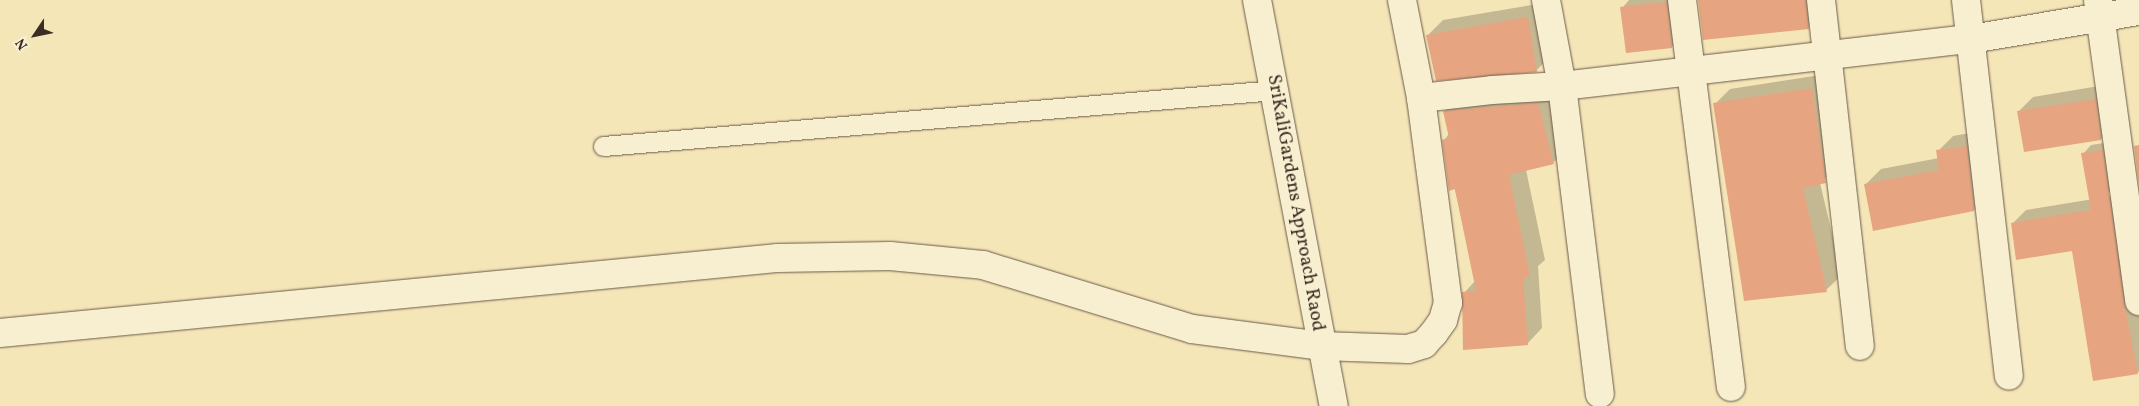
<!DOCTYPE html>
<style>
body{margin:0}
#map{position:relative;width:2139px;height:406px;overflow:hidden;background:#f5e6b8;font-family:Vollkorn,serif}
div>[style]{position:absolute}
.shadow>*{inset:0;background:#0003}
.building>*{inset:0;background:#e6a481}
.roads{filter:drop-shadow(0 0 1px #6a5a49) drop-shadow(0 0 1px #6a5a49)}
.lane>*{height:19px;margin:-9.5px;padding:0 9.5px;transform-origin:9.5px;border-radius:9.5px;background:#f8efd1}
.street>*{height:28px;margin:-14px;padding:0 14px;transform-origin:14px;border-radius:14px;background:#f8efd1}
span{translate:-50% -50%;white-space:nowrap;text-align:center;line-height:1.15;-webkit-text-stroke:5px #f8efd1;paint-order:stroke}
.street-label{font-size:19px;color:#3b2c24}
.north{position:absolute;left:10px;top:10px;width:50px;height:50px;-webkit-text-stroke:4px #f8efd1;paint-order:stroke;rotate:236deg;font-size:14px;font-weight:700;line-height:20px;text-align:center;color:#3b2c24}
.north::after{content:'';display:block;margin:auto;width:18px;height:22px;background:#3b2c24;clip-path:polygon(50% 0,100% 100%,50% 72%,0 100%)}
</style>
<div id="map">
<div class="shadow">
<div style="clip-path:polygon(1629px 0,1683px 0,1687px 31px,1672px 47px,1622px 8px)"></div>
<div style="clip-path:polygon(1699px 0,1822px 0,1823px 13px,1808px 28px)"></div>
<div style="clip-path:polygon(1543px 3px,1551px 55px,1536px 71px,1428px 35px,1443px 20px)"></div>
<div style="clip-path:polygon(1827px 74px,1840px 166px,1820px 183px,1842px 275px,1826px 290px,1715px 104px,1730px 89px)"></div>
<div style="clip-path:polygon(2111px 84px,2116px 123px,2101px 139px,2018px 112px,2033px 97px)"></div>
<div style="clip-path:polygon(1553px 88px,1569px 147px,1554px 162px,1526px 170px,1545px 260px,1538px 266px,1542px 328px,1527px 344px,1464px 293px,1475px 281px,1444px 140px,1449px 134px,1444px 112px,1460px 96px)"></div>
<div style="clip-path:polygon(1982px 131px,1989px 195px,1974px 210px,1866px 184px,1881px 169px,1939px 158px,1938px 151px,1953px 136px)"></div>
<div style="clip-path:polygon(2111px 142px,2117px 184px,2108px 193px,2083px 154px,2091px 145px)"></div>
<div style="clip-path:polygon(2124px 194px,2139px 292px,2139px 372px,2094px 379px,2073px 250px,2012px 224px,2026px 210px)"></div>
</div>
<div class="building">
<div style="clip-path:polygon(1698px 0,1806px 0,1809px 29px,1703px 40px)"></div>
<div style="clip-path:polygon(1667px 2px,1672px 48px,1626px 53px,1620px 7px)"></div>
<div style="clip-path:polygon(1528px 17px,1537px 72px,1436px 81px,1426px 35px)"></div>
<div style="clip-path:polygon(1812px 88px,1826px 183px,1803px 188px,1827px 292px,1744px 301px,1713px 103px)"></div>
<div style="clip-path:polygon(2096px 99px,2101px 140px,2024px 152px,2017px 111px)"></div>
<div style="clip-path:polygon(1538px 103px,1554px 164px,1509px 175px,1530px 276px,1523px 278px,1528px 345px,1463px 350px,1462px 292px,1476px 291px,1455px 189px,1449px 191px,1442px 140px,1449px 138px,1443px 111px)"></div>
<div style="clip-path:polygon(2139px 145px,2139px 185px,2134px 146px)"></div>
<div style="clip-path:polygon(1967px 146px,1974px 211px,1873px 231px,1864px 184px,1939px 170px,1936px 150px)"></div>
<div style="clip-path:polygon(2103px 150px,2124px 303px,2138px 374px,2093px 381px,2072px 251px,2016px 260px,2011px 223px,2091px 210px,2081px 153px)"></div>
</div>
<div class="roads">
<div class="lane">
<div style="left:603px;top:146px;width:674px;rotate:-4.76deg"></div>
</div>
<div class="street">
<div style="left:1257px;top:0;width:413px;rotate:79.3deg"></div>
<div style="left:1402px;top:0;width:100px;rotate:79deg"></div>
<div style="left:1546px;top:0;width:87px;rotate:79.5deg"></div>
<div style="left:1562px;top:86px;width:310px;rotate:83deg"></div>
<div style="left:1682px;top:0;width:390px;rotate:82.8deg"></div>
<div style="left:1821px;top:0;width:348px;rotate:83.6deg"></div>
<div style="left:1966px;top:0;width:378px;rotate:83.5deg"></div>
<div style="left:2098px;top:0;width:304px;rotate:82.2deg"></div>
<div style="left:0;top:333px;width:782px;rotate:-5.51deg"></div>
<div style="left:778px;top:258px;width:112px;rotate:-1deg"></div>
<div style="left:890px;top:256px;width:93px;rotate:5.5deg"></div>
<div style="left:983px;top:265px;width:219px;rotate:17deg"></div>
<div style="left:1192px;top:329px;width:130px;rotate:7.5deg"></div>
<div style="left:1321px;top:346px;width:87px;rotate:2deg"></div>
<div style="left:1408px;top:349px;width:17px;rotate:-17deg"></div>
<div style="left:1424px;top:344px;width:15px;rotate:-48deg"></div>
<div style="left:1434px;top:333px;width:16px;rotate:-55deg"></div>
<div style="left:1443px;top:320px;width:18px;rotate:-74deg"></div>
<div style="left:1448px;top:303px;width:207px;rotate:-97.5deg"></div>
<div style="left:1421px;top:98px;width:71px;rotate:-6.4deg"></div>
<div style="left:1492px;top:90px;width:70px;rotate:-3.3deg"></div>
<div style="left:1562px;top:86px;width:412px;rotate:-6.6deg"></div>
<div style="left:1971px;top:39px;width:170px;rotate:-9.5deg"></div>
</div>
</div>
<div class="street-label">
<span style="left:1295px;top:203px;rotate:80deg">SriKaliGardens Approach Raod</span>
</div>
<div class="north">N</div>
</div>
